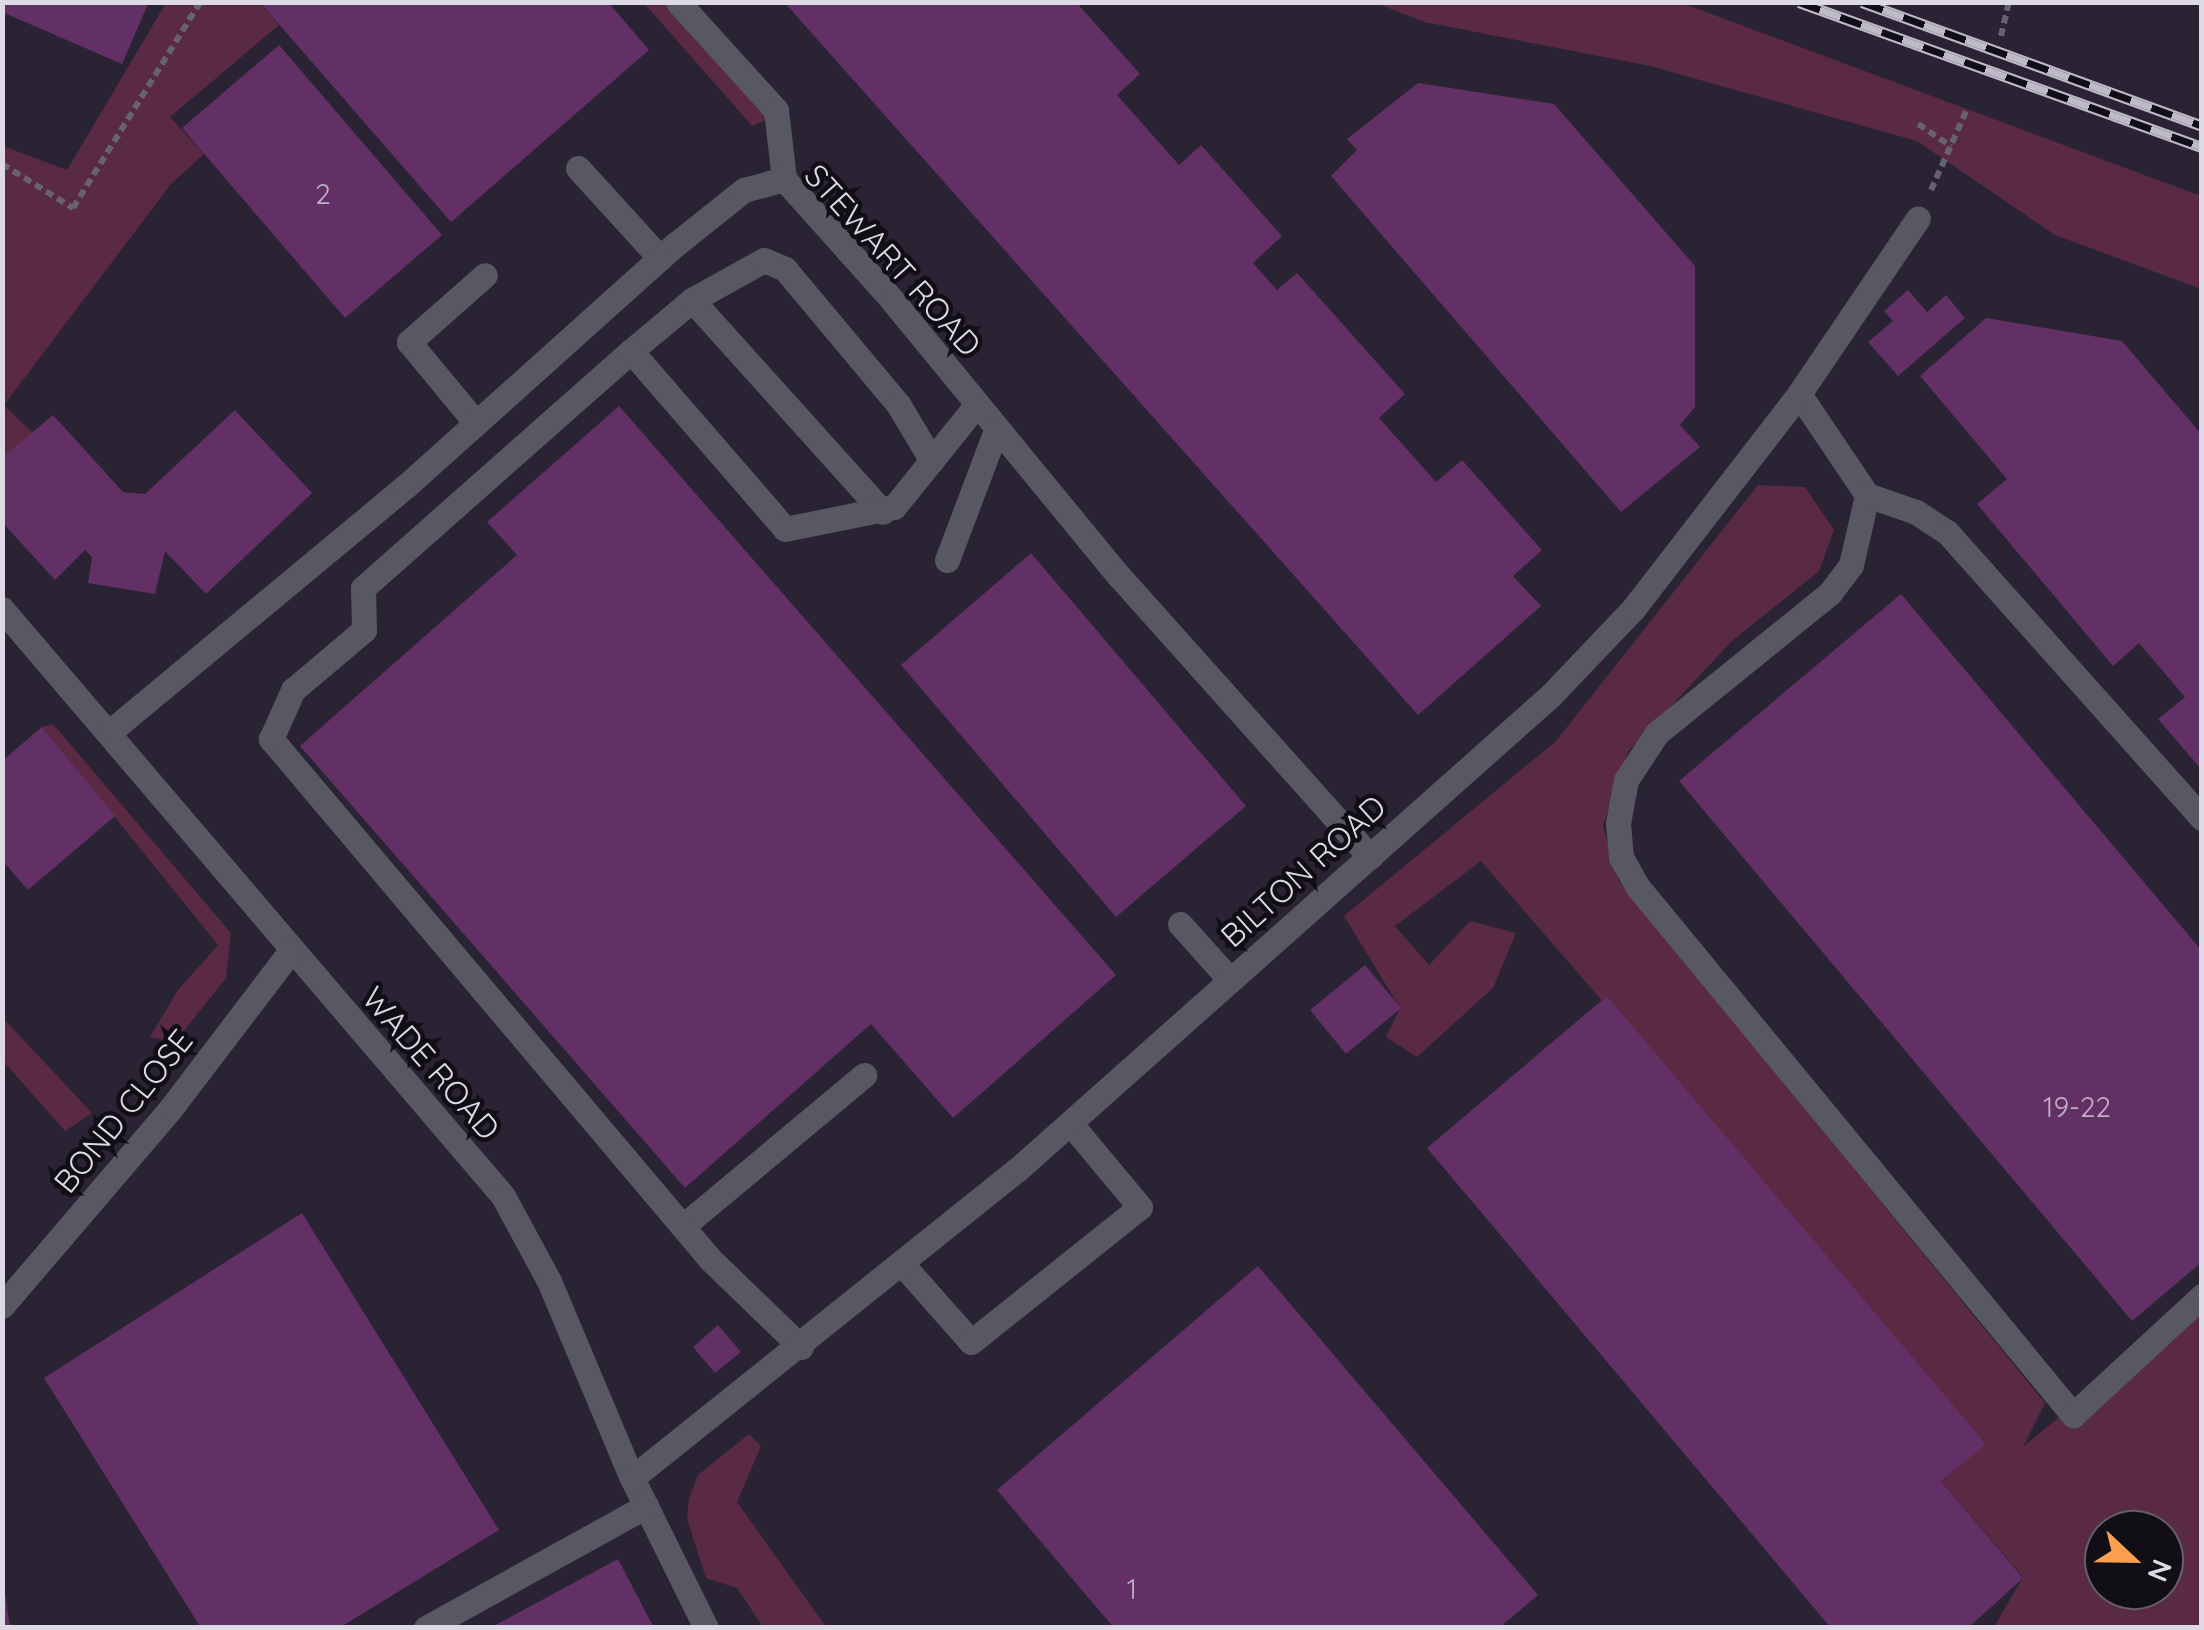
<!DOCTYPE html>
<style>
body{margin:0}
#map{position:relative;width:2204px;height:1630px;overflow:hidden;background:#292334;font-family:Quicksand,sans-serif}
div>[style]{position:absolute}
.green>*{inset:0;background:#5a2943}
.building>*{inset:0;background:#633065}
.path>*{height:6px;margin-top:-3px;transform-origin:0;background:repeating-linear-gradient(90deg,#676271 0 8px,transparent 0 13px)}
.minor>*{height:25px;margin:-12.5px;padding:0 12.5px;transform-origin:12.5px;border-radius:12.5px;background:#575861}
.rail>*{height:11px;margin-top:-5.5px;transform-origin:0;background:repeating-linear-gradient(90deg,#110e15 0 22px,#bfbac7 0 44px);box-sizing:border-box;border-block:2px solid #bfbac7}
span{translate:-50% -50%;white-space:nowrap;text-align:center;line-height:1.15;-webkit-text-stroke:9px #110e15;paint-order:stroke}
.number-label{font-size:28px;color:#bfb0c5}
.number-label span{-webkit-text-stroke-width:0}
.street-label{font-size:32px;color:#dedae5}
.frame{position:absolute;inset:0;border:5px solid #dedae5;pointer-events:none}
.north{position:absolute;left:2084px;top:1510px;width:100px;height:100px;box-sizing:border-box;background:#110e15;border:2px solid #636068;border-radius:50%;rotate:112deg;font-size:28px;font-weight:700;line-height:40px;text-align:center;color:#dedae5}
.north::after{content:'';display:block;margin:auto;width:35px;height:45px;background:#fa9f4f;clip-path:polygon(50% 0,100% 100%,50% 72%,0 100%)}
</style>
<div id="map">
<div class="green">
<div style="clip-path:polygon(166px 3px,268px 3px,264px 8px,279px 25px,170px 117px,204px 154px,171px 184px,4px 405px,33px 433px,3px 465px,3px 146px,67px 170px)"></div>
<div style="clip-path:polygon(644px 3px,673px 3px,768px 119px,752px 126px)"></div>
<div style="clip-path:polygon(1376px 3px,1682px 3px,2201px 196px,2201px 289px,2055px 235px,1917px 141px,1650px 66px,1424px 22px)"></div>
<div style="clip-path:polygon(evenodd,1758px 485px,1805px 487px,1834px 530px,1819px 571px,1732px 641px,1628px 752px,1603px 826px,1619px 881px,2045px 1403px,2023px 1447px,2201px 1300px,2201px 1627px,1994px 1627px,2023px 1577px,1941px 1481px,1985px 1443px,1481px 861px,1395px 926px,1429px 965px,1470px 921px,1516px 933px,1493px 988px,1417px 1057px,1386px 1037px,1400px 1008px,1344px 916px,1556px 741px,1758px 485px,2104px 1530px,2164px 1530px,2164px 1590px,2104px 1590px,2104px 1530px)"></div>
<div style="clip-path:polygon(53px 724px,231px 933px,226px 978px,175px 1042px,150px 1037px,178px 990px,218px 945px,42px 727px)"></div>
<div style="clip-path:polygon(2px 1018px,3px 1018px,92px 1113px,65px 1131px,3px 1061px)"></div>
<div style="clip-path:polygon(749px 1434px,761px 1446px,737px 1502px,826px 1627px,763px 1627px,737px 1588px,706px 1578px,687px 1519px,689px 1498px,698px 1475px)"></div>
</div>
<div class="building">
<div style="clip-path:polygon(2px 2px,149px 2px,122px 64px,2px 12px)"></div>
<div style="clip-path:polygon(269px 2px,608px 2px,649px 50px,451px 222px,264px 7px)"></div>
<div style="clip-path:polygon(784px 2px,1076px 2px,1140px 74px,1117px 95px,1179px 165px,1201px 145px,1282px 236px,1253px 263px,1277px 290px,1297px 273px,1405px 394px,1379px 418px,1436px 482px,1462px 460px,1542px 550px,1513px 576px,1541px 606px,1418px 715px)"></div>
<div style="clip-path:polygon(279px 45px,442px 235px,345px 318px,182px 128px)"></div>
<div style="clip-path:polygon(1418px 83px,1554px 104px,1695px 266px,1695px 407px,1680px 425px,1700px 447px,1621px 512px,1331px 176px,1357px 150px,1347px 139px)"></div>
<div style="clip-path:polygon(1908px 290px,1927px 312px,1946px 295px,1965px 318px,1898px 376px,1868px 342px,1893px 321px,1884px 311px)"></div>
<div style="clip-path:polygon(1986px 318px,2122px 341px,2202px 435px,2202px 770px,2158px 719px,2185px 697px,2139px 643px,2113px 666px,1977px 504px,2007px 479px,1920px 376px)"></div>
<div style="clip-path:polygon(619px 406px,1116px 975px,953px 1118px,871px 1024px,685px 1188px,300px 746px,517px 555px,487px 522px)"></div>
<div style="clip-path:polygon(235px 410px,312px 493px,206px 594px,165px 551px,155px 594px,88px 583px,92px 557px,85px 550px,55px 580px,2px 522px,2px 458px,53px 415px,123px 492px,145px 494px)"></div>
<div style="clip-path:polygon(1031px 553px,1246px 806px,1116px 917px,901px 665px)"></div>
<div style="clip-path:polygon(1901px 594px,2202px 951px,2202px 1262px,2132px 1321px,1679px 781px)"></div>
<div style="clip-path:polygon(42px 727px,115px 816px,28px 890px,2px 860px,2px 761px)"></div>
<div style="clip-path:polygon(1365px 965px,1401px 1008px,1346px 1054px,1310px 1010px)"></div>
<div style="clip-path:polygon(1607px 996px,1986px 1444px,1941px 1481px,2023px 1578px,1968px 1628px,1831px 1628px,1427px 1148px)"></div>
<div style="clip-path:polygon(302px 1213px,499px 1530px,339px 1628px,201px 1628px,44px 1378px)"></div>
<div style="clip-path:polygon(1258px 1266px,1538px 1595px,1499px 1628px,1114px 1628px,997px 1490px)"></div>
<div style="clip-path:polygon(718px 1325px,741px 1352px,715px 1373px,693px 1347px)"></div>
<div style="clip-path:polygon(618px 1559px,654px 1628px,490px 1628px)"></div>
<div style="clip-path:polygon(2px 1593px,5px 1593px,10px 1628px,2px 1628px)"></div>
</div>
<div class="path">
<div style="left:2001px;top:36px;width:35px;rotate:-77deg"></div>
<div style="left:1918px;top:124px;width:40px;rotate:34deg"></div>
<div style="left:2px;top:164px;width:84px;rotate:31.8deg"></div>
<div style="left:73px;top:208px;width:242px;rotate:-58.3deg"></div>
<div style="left:1931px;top:190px;width:89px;rotate:-66deg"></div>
</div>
<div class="minor">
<div style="left:678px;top:2px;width:146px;rotate:47.8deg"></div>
<div style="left:776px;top:110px;width:69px;rotate:83.4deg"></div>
<div style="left:578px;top:168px;width:122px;rotate:47.7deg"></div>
<div style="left:784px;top:179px;width:162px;rotate:48.2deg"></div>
<div style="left:892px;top:300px;width:357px;rotate:50.6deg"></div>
<div style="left:1119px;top:576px;width:377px;rotate:48.2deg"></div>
<div style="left:692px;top:300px;width:285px;rotate:48deg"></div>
<div style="left:631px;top:351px;width:80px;rotate:-39.9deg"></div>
<div style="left:692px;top:300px;width:82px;rotate:-29.1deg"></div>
<div style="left:764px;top:260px;width:23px;rotate:23deg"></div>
<div style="left:785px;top:269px;width:176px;rotate:50.1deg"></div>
<div style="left:898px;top:404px;width:66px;rotate:59.2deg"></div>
<div style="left:1799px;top:394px;width:122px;rotate:56deg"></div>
<div style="left:1867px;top:495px;width:72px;rotate:102.9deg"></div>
<div style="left:1851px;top:565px;width:35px;rotate:127deg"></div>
<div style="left:1830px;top:593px;width:223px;rotate:141deg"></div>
<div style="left:1657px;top:733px;width:56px;rotate:123.4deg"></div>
<div style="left:1626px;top:780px;width:44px;rotate:100.5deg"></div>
<div style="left:1618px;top:823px;width:34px;rotate:85deg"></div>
<div style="left:1621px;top:857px;width:33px;rotate:61deg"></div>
<div style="left:1637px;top:886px;width:686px;rotate:50.5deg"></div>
<div style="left:2073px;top:1415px;width:176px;rotate:-42.7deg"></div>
<div style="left:476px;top:423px;width:105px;rotate:-129.6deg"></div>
<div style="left:409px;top:342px;width:101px;rotate:-41.4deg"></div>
<div style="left:1867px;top:495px;width:52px;rotate:19.1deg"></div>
<div style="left:1916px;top:512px;width:37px;rotate:33deg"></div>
<div style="left:1947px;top:532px;width:383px;rotate:48.3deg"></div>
<div style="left:947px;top:560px;width:141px;rotate:-69.3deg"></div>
<div style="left:2px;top:609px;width:772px;rotate:49.52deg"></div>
<div style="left:503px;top:1196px;width:97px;rotate:61.6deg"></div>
<div style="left:549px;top:1281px;width:214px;rotate:67.2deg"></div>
<div style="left:632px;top:1478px;width:167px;rotate:63.7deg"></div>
<div style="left:112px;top:730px;width:382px;rotate:-39.7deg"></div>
<div style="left:406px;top:486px;width:363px;rotate:-41.9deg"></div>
<div style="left:676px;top:244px;width:87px;rotate:-38.5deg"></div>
<div style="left:744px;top:190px;width:41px;rotate:-15.4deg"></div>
<div style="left:1180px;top:924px;width:75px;rotate:48.2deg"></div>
<div style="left:683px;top:1226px;width:236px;rotate:-39.8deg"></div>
<div style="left:902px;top:1264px;width:104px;rotate:48.5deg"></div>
<div style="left:971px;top:1342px;width:216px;rotate:-38.6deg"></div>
<div style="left:1140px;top:1207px;width:109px;rotate:-129.8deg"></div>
<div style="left:2px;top:1306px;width:260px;rotate:-49.5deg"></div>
<div style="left:171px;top:1108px;width:195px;rotate:-52.7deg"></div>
<div style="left:801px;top:1347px;width:127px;rotate:-136deg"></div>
<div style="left:710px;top:1259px;width:681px;rotate:-130.17deg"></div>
<div style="left:271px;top:739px;width:54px;rotate:-65.8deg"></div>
<div style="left:293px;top:690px;width:93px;rotate:-40.2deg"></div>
<div style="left:364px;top:630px;width:42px;rotate:-91.4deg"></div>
<div style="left:363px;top:588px;width:358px;rotate:-41.5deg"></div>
<div style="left:631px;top:351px;width:235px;rotate:49.1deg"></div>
<div style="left:785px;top:529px;width:111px;rotate:-11.4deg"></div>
<div style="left:894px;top:507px;width:132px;rotate:-51.1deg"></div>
<div style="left:632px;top:1478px;width:493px;rotate:-38.7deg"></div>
<div style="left:1017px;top:1170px;width:715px;rotate:-41.65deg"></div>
<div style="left:1551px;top:695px;width:119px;rotate:-46.4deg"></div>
<div style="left:1633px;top:609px;width:272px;rotate:-52.3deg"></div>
<div style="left:1799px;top:394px;width:212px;rotate:-55.9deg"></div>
<div style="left:426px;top:1628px;width:252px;rotate:-29deg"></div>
</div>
<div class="rail">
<div style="left:1799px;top:2px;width:428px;rotate:19.8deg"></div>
<div style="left:1862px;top:2px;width:362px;rotate:20deg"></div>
</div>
<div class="number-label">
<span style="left:323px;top:194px">2</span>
<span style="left:2077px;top:1107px">19-22</span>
<span style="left:1132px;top:1589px">1</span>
</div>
<div class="street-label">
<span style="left:893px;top:260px;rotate:48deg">STEWART ROAD</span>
<span style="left:1303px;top:871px;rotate:-42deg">BILTON ROAD</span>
<span style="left:431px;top:1063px;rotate:49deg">WADE ROAD</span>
<span style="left:123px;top:1111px;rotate:-51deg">BOND CLOSE</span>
</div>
<div class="frame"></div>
<div class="north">N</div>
</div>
